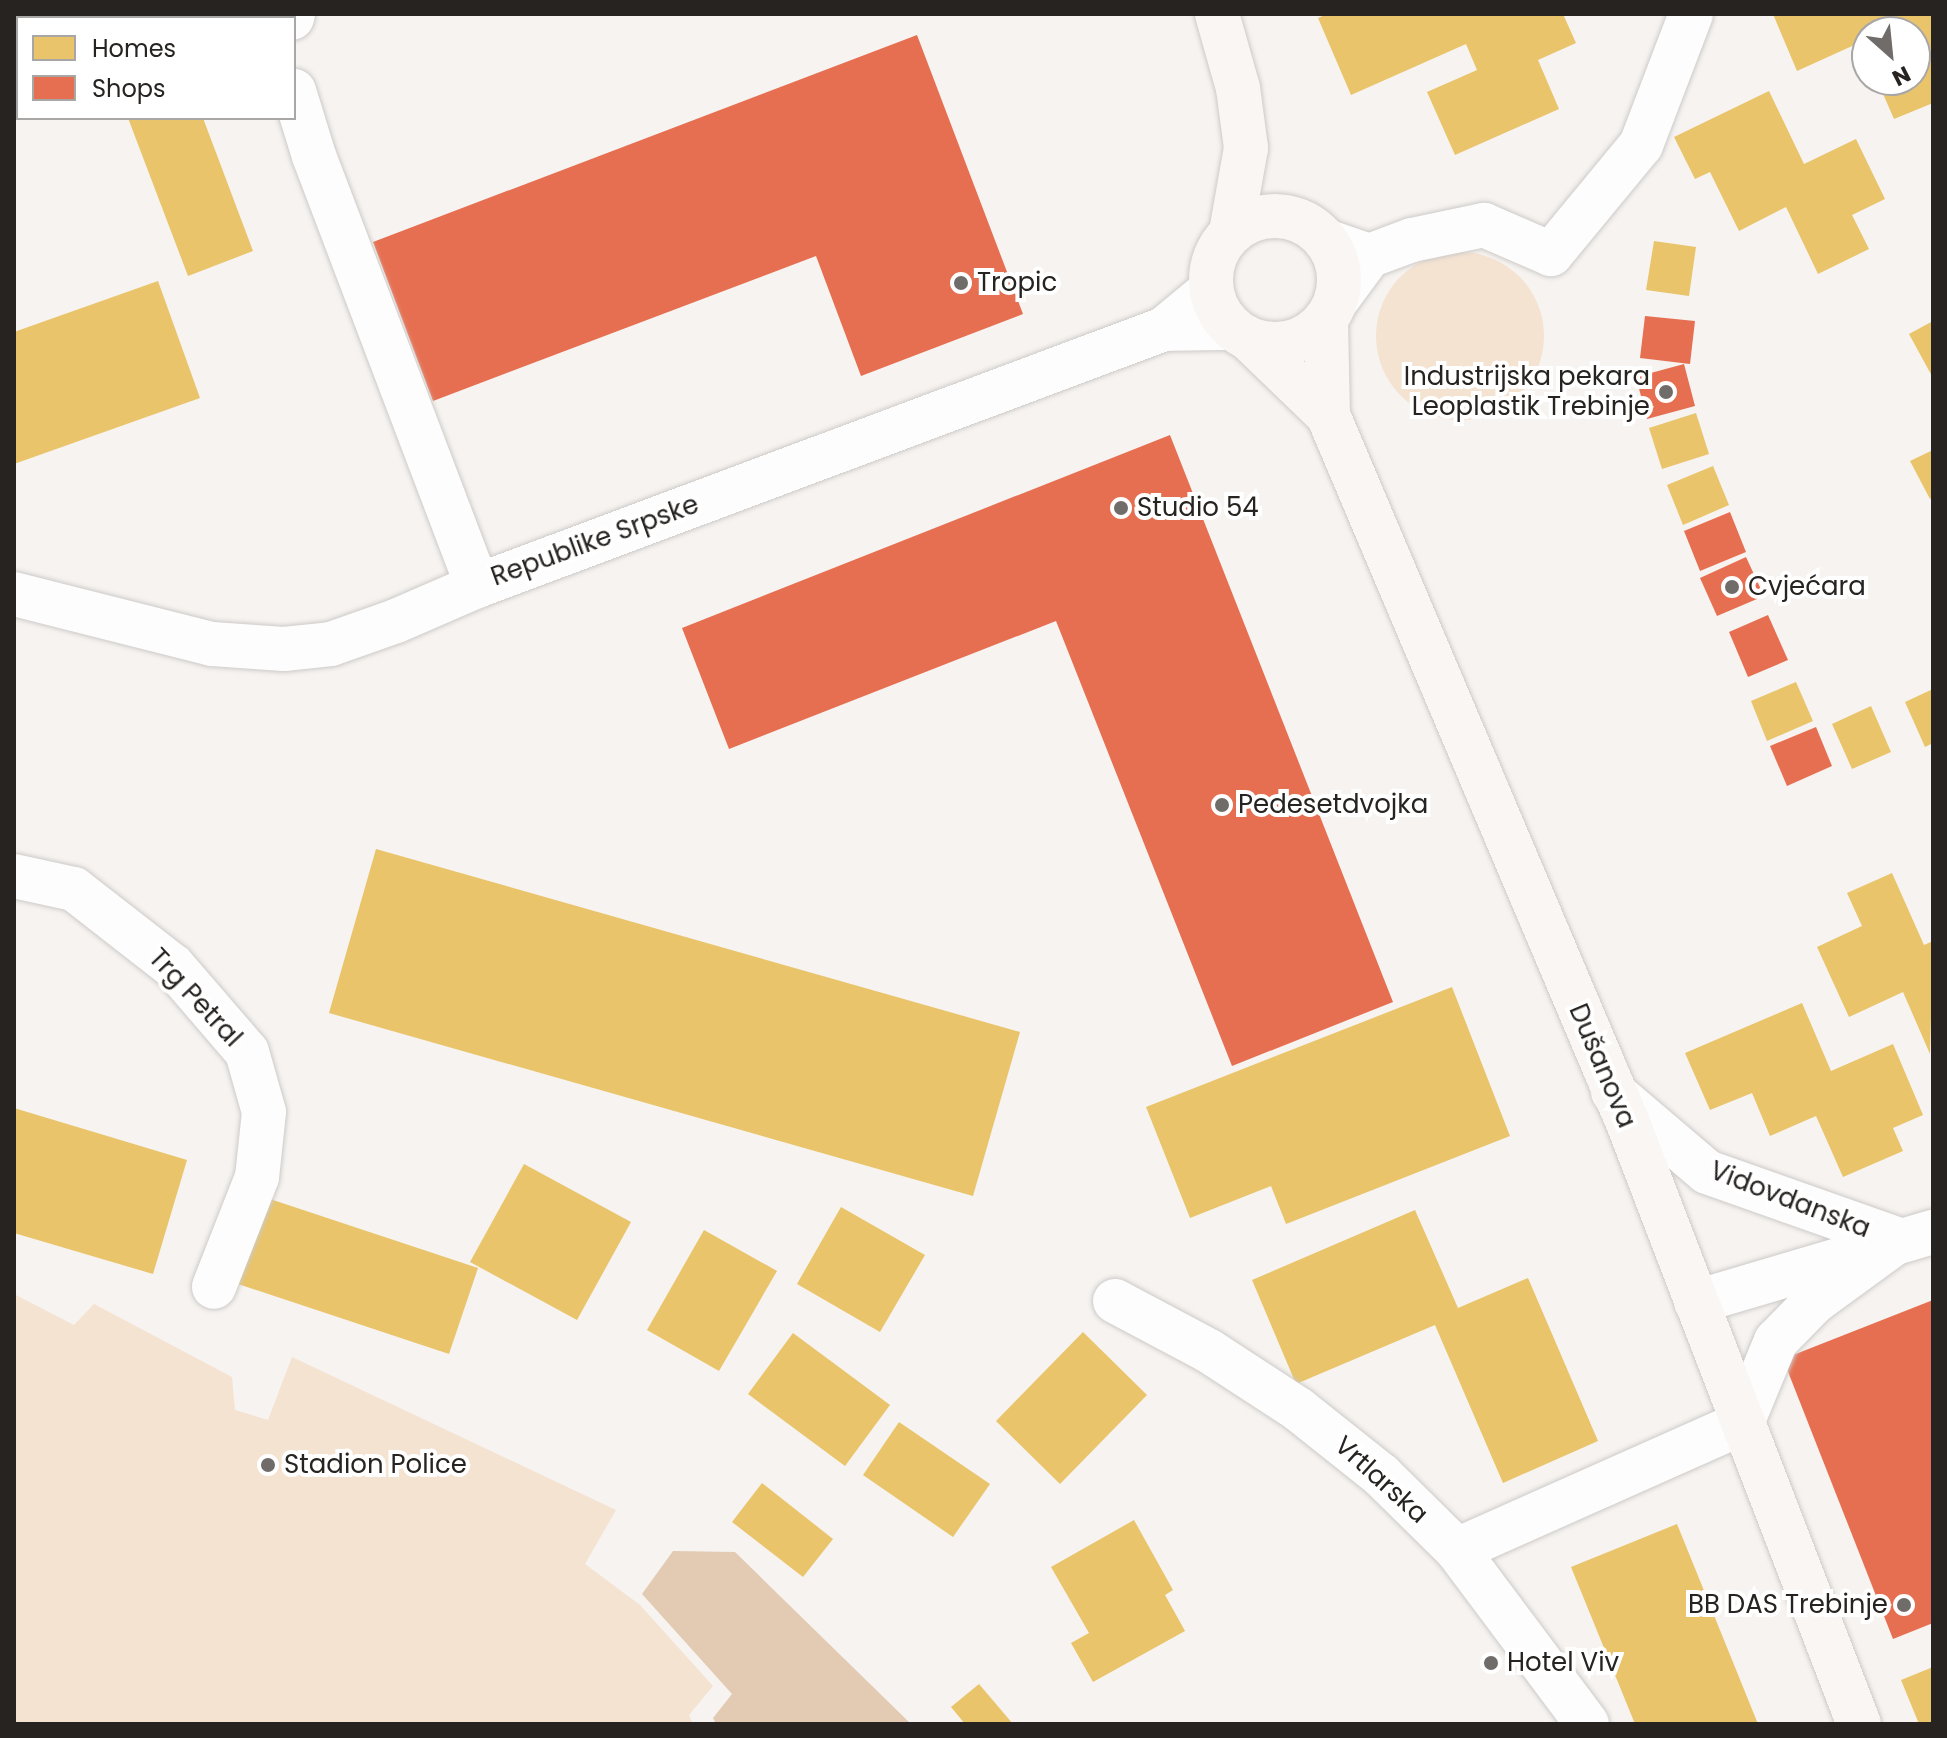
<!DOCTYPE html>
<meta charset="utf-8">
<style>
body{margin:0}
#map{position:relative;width:1947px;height:1738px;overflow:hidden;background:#f6f3f0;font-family:Poppins,sans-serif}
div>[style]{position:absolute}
.green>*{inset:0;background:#f5e3d2}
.round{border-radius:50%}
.forest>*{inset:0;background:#e3cab2}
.homes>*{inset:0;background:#e9c46a}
.shops>*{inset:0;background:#e76f51}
.roads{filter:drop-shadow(0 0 2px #cdcac8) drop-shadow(0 0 2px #cdcac8)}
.street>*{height:44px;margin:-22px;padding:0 22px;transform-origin:22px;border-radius:22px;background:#fefdfd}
.secondary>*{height:44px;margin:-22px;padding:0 22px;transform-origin:22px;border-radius:22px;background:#f9f6f4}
.secondary>.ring{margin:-22px;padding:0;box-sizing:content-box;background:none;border:44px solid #f9f6f4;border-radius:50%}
.dots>*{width:22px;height:22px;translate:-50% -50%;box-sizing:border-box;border:4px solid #fff;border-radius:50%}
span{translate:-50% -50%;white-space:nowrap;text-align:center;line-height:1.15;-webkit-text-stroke:8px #fff;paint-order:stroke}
.poi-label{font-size:26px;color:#262321}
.left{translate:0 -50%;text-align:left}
.right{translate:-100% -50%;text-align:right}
.street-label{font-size:26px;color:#262321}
.frame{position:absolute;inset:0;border:16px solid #262321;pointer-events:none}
.legend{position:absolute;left:16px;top:16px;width:280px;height:104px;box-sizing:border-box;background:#fff;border:2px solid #a8a7a6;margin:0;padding:10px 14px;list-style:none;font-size:24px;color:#262321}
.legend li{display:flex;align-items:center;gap:16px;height:40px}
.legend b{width:40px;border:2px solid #a8a7a6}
.north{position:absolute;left:1851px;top:16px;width:80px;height:80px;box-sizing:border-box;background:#fff;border:2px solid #a8a7a6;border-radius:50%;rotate:153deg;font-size:22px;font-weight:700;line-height:32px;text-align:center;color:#262321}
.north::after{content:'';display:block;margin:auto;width:28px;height:36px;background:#6f6c69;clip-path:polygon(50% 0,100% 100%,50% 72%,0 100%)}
</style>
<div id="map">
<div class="green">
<div class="round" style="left:1376px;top:252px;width:168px;height:168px"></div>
<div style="clip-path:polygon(14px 1294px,74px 1325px,94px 1304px,232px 1377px,235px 1410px,268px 1420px,292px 1357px,616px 1510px,585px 1564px,640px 1605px,713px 1686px,689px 1715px,693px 1724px,14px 1724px)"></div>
</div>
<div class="forest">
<div style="clip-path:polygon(673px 1551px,735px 1552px,911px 1724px,716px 1724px,713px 1718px,732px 1694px,642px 1594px)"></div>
</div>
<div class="homes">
<div style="clip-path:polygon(14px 14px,164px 14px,165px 18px,18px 18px,18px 84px,14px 85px)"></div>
<div style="clip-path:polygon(1327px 14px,1563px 14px,1576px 43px,1538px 60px,1559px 109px,1455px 155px,1427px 92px,1477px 70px,1466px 44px,1351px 95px,1318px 18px)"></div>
<div style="clip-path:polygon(1773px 14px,1933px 14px,1933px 103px,1894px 119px,1877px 80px,1915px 80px,1915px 32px,1867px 32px,1867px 56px,1861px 42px,1797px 71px)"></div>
<div style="clip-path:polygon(1769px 91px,1804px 164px,1856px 139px,1885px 199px,1852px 215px,1869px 249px,1818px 274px,1786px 207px,1739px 231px,1710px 172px,1695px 179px,1674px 137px)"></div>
<div style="clip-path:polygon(128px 118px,203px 118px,253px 251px,188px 276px)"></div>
<div style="clip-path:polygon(1654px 241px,1696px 247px,1689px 296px,1646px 290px)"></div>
<div style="clip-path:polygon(158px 281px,200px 398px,14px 464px,14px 332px)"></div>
<div style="clip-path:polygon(1933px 321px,1933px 378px,1909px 334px)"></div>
<div style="clip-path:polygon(1696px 413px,1709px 454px,1662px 469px,1649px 428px)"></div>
<div style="clip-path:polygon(1933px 450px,1933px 497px,1930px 499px,1910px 461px)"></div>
<div style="clip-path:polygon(1713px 466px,1729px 505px,1683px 525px,1667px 485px)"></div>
<div style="clip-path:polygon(1796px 682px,1813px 721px,1767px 741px,1751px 701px)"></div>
<div style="clip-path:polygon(1933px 689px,1933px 743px,1925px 747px,1905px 702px)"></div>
<div style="clip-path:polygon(1871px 706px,1891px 752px,1852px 769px,1832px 724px)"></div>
<div style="clip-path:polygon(376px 849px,1020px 1032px,973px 1196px,329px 1013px)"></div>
<div style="clip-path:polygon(1892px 873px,1924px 945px,1933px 941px,1930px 1054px,1903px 992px,1849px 1017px,1817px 947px,1862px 926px,1847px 893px)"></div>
<div style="clip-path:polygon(1452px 987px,1510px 1136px,1286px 1224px,1271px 1186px,1190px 1218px,1146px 1107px)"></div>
<div style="clip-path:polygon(1802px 1003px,1831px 1071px,1893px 1044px,1923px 1115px,1893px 1128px,1903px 1151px,1843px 1177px,1816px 1116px,1770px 1136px,1752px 1093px,1710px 1110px,1685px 1053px)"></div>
<div style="clip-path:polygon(14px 1108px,187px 1160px,153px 1274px,14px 1233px)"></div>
<div style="clip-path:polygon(524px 1164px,631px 1222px,577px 1320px,470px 1262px)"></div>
<div style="clip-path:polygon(267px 1198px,478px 1268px,449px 1354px,238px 1284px)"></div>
<div style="clip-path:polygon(841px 1207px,925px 1255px,880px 1332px,797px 1284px)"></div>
<div style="clip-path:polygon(1415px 1210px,1458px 1308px,1528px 1278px,1598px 1441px,1503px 1483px,1435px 1325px,1296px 1384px,1252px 1280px)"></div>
<div style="clip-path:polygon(704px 1230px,777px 1271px,719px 1371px,647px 1330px)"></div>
<div style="clip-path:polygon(1083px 1332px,1147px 1395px,1060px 1484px,996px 1421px)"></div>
<div style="clip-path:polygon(793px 1333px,890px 1405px,845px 1466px,748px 1394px)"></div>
<div style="clip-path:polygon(899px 1422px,990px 1484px,953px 1537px,863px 1475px)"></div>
<div style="clip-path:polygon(762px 1483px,833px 1539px,803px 1577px,732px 1522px)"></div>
<div style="clip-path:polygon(1134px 1520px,1173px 1590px,1165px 1595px,1185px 1631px,1093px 1682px,1071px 1643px,1089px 1633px,1051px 1567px)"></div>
<div style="clip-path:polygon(1677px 1524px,1758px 1724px,1635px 1724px,1571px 1567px)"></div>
<div style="clip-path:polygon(1933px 1667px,1933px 1724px,1919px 1724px,1901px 1680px)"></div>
<div style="clip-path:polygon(979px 1684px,1013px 1724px,965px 1724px,951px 1707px)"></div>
</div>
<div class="shops">
<div style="clip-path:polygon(917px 35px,1023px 314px,861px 376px,816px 256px,433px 401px,373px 242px)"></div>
<div style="clip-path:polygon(1645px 316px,1695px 321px,1690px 364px,1640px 358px)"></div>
<div style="clip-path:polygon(1684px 364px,1695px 406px,1647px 419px,1636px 377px)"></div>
<div style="clip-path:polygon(1170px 435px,1393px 1002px,1232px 1066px,1056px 621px,729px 749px,682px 628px)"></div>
<div style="clip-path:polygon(1730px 512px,1746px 552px,1700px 571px,1684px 531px)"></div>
<div style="clip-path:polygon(1746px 557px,1764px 596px,1717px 616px,1700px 578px)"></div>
<div style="clip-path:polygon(1768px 615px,1788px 660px,1748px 677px,1729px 632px)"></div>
<div style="clip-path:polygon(1816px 727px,1832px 766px,1787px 786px,1770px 746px)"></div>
<div style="clip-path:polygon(1933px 1300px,1933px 1623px,1893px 1639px,1783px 1359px)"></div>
</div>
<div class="roads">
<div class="street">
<div style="left:292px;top:18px;width:4px;rotate:-76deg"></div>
<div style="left:294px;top:91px;width:68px;rotate:72.9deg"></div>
<div style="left:314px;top:156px;width:460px;rotate:69.2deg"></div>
<div style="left:1326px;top:241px;width:46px;rotate:19.2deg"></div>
<div style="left:1336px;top:301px;width:56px;rotate:-53.7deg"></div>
<div style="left:1369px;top:256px;width:46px;rotate:-20.4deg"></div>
<div style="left:1412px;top:240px;width:74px;rotate:-11.8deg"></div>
<div style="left:1484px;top:225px;width:73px;rotate:23.4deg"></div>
<div style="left:1551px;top:254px;width:141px;rotate:-50.5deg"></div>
<div style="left:1641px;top:145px;width:140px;rotate:-69.1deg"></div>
<div style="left:1164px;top:329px;width:60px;rotate:-39.6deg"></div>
<div style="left:14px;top:594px;width:204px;rotate:14.2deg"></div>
<div style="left:212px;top:644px;width:72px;rotate:4deg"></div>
<div style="left:284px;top:649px;width:47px;rotate:-6.1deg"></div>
<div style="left:331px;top:644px;width:69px;rotate:-19.5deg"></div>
<div style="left:396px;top:621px;width:88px;rotate:-23.4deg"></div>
<div style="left:477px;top:586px;width:733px;rotate:-20.51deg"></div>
<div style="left:1164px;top:329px;width:67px;rotate:-0.9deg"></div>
<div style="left:14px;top:876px;width:61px;rotate:12.2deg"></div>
<div style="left:74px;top:889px;width:125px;rotate:37.9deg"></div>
<div style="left:173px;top:966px;width:113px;rotate:49.3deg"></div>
<div style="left:247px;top:1052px;width:62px;rotate:74.2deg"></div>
<div style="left:264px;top:1112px;width:65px;rotate:96.1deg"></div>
<div style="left:257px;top:1177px;width:118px;rotate:111.4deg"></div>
<div style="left:1613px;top:1092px;width:123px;rotate:40.4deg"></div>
<div style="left:1707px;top:1172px;width:204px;rotate:19.5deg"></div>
<div style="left:1115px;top:1301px;width:106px;rotate:28deg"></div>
<div style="left:1209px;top:1351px;width:106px;rotate:33.1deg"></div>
<div style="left:1298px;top:1409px;width:106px;rotate:38.5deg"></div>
<div style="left:1381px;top:1475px;width:107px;rotate:44.6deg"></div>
<div style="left:1457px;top:1550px;width:217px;rotate:53.2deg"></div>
<div style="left:1696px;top:1302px;width:247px;rotate:-16.5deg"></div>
<div style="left:1457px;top:1550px;width:312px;rotate:-24deg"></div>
<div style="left:1742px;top:1423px;width:89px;rotate:-67.5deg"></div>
<div style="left:1776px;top:1341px;width:54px;rotate:-45.7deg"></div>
<div style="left:1814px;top:1302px;width:105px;rotate:-36.1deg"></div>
</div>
<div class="secondary">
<div style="left:1217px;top:14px;width:77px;rotate:74.2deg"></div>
<div style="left:1238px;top:88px;width:61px;rotate:82.4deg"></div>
<div style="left:1246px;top:148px;width:85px;rotate:100.1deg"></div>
<div class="ring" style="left:1211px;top:216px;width:84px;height:84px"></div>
<div style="left:1326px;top:320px;width:95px;rotate:88.8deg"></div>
<div style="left:1328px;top:415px;width:769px;rotate:67.04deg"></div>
<div style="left:1628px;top:1123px;width:644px;rotate:68.98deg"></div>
<div style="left:1249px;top:339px;width:110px;rotate:43.9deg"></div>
</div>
</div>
<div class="dots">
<div style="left:961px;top:283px;background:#6f6c69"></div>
<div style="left:1666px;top:392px;background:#6f6c69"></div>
<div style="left:1121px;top:508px;background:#6f6c69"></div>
<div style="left:1732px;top:587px;background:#6f6c69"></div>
<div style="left:1222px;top:805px;background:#6f6c69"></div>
<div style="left:268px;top:1465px;background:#6f6c69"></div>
<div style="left:1904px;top:1605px;background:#6f6c69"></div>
<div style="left:1491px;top:1663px;background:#6f6c69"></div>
</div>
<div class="poi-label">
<span class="left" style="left:977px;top:283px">Tropic</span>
<span class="right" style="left:1650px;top:392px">Industrijska pekara<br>Leoplastik Trebinje</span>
<span class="left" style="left:1137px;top:508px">Studio 54</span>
<span class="left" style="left:1748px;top:587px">Cvjećara</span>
<span class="left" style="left:1238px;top:805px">Pedesetdvojka</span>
<span class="left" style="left:284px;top:1465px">Stadion Police</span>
<span class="right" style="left:1888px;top:1605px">BB DAS Trebinje</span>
<span class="left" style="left:1507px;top:1663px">Hotel Viv</span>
</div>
<div class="street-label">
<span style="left:595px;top:541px;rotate:-20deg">Republike Srpske</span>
<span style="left:195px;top:998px;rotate:47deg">Trg Petral</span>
<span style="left:1602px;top:1066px;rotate:67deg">Dušanova</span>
<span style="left:1790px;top:1200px;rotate:21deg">Vidovdanska</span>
<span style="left:1381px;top:1480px;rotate:42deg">Vrtlarska</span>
</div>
<div class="frame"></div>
<ul class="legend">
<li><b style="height:22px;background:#e9c46a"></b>Homes</li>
<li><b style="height:22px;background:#e76f51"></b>Shops</li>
</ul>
<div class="north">N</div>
</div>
